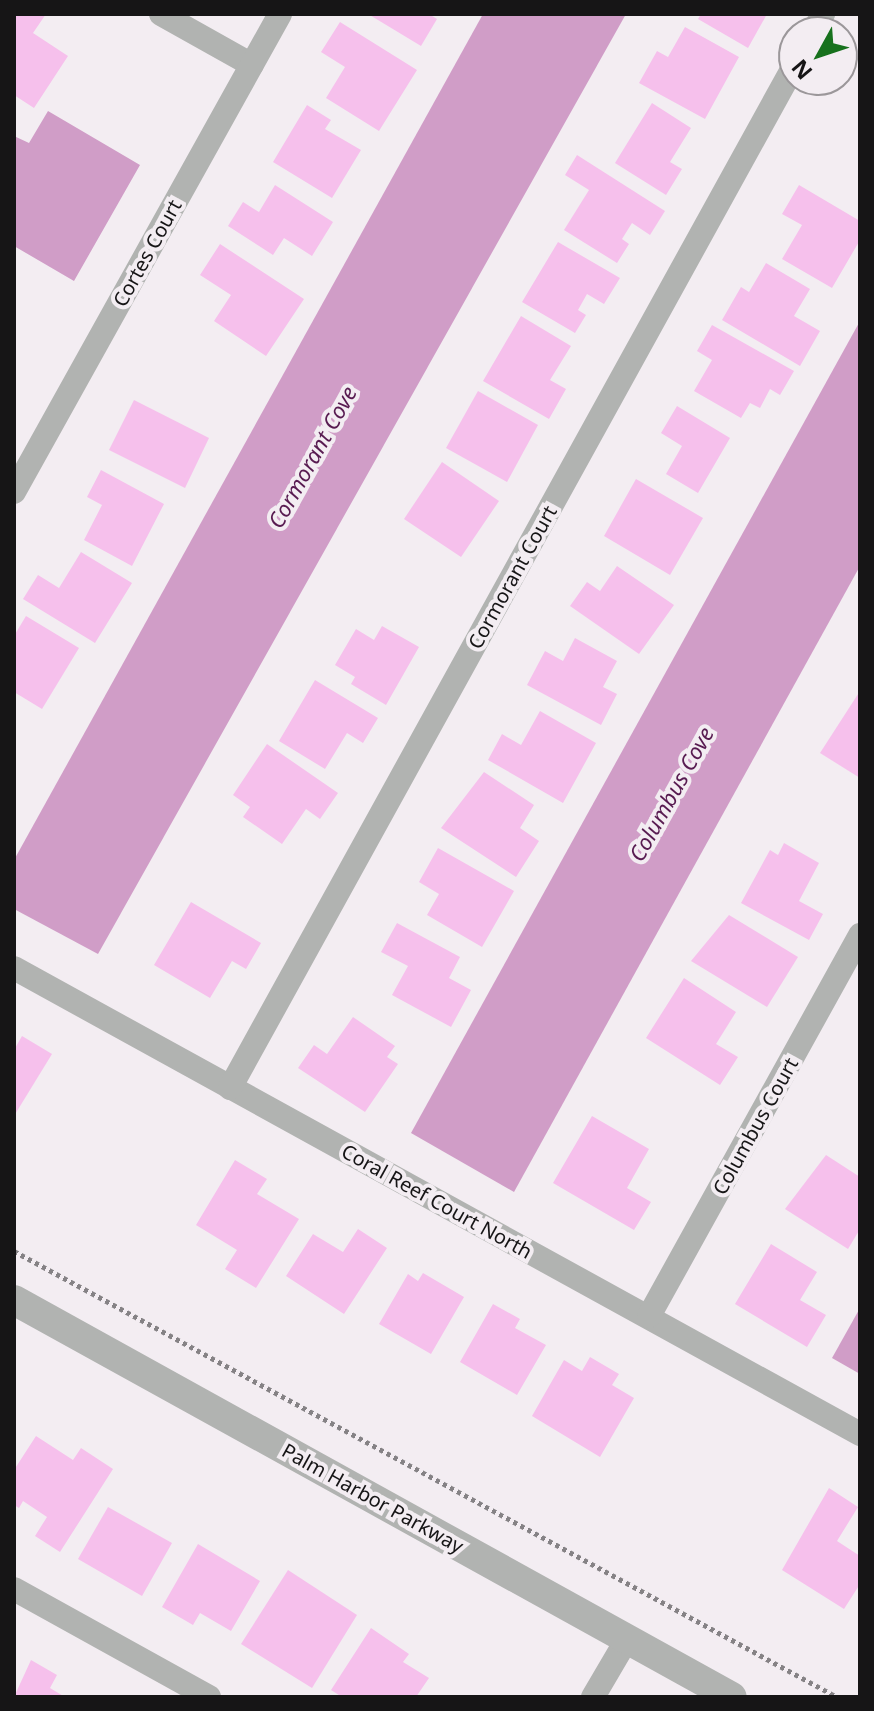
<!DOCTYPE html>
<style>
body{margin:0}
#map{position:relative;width:874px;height:1711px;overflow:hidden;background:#f3edf2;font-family:"Noto Sans",sans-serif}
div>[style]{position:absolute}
.water>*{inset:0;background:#d09dc7}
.building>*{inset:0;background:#f6c0ec}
.path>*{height:5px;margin-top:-2.5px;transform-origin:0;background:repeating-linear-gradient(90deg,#858285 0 4px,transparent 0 8px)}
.minor>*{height:24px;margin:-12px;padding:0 12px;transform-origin:12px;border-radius:12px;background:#b1b3b1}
.tertiary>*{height:30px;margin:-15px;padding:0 15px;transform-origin:15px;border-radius:15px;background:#b1b3b1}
span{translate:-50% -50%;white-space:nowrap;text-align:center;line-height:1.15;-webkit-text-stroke:8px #f3edf2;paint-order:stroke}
.street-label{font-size:20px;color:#161516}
.water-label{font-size:22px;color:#581b51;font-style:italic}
.frame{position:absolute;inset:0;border:16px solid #161516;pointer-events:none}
.north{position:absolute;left:778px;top:16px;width:80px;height:80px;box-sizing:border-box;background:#f3edf2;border:2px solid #9b979a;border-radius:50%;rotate:230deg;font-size:22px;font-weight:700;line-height:32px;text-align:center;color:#161516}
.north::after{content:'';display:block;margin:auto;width:28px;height:36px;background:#17711d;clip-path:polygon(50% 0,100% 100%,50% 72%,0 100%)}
</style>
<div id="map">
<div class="water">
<div style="clip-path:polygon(483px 14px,626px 14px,98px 954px,14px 909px,14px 860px)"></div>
<div style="clip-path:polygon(48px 111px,140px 165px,74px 281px,14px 246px,14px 136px,29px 143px)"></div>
<div style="clip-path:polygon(860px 321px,860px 566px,514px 1192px,411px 1133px)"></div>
<div style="clip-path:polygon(860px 1308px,860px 1374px,832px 1358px)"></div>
</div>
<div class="building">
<div style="clip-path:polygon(14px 14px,46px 14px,33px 33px,68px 56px,34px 108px,14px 95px)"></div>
<div style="clip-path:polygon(368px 14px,429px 14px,437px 19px,421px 46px)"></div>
<div style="clip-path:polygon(701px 14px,767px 14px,748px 48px,698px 19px)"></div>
<div style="clip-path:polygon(340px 22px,417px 70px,379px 131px,326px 98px,345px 67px,321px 52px)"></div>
<div style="clip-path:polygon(685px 27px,739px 57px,705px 119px,639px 83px,657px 51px,668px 57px)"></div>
<div style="clip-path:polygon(652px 103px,691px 128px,670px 162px,682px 169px,666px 195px,615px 163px)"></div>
<div style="clip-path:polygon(307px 105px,331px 120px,325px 129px,361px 150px,332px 198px,273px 162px)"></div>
<div style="clip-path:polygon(577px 155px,665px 211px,650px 235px,632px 223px,622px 239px,629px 244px,617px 263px,564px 230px,589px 190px,565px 175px)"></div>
<div style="clip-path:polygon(275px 185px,333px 222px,312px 256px,284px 238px,273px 255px,228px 226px,243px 202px,259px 212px)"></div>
<div style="clip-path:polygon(799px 185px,860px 221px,860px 240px,832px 288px,782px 259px,802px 225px,782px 214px)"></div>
<div style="clip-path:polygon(558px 242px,620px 278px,604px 304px,587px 294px,578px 310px,586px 315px,575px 333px,522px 302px)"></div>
<div style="clip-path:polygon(220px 244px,304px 299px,266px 356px,214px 321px,231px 295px,200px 275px)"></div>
<div style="clip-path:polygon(766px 263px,810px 289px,794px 316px,820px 331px,800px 366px,722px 320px,741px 287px,749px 292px)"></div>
<div style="clip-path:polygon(521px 316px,571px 346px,550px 380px,566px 389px,549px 419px,483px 381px)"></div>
<div style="clip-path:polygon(712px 325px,794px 371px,780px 395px,770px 389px,760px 408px,750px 403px,741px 418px,694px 391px,712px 360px,697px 351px)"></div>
<div style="clip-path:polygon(478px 391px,538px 425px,507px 482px,446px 448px)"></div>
<div style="clip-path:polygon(134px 400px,209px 438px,185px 488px,109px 450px)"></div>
<div style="clip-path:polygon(677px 406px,730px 438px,698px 493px,666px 474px,682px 446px,661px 433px)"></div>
<div style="clip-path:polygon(442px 462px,499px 501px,461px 557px,404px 519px)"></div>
<div style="clip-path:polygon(101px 470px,164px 504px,132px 566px,84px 540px,102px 505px,87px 497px)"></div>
<div style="clip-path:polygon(636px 479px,703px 518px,670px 575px,604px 536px)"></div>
<div style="clip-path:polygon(81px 552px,132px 583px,95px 643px,23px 599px,38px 575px,59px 588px)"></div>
<div style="clip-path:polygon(617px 566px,674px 605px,639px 654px,570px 606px,587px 582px,600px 591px)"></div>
<div style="clip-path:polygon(26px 616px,79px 648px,42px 709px,14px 692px,14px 636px)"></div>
<div style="clip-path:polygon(382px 626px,419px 647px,386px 705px,351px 684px,355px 677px,335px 665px,356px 629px,374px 640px)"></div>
<div style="clip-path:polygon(575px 638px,617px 661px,603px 687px,617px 694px,601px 725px,527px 685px,545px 651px,563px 661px)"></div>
<div style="clip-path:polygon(315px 680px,378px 718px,363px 743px,347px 733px,325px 769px,279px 741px)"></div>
<div style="clip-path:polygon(860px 691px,860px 778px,820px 753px)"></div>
<div style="clip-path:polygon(540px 711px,596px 743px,563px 803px,488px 760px,502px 734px,521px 745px)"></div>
<div style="clip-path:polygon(267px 744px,338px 793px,320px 819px,306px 809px,282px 844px,243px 817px,250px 807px,233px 795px)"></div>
<div style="clip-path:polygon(484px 772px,534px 805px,520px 828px,539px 841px,516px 877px,441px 828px)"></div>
<div style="clip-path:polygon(784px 843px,819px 863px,799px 901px,823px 914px,809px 940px,741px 903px,770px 850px,778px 855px)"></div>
<div style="clip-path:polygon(438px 848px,514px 891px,482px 947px,427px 915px,439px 894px,419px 882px)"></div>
<div style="clip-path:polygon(191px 902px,261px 943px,246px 969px,232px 961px,210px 998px,154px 965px)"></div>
<div style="clip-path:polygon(729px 915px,798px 957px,767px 1007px,691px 961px)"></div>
<div style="clip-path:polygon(397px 923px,460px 957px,449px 978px,471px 990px,451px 1027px,392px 995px,408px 966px,381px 952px)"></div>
<div style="clip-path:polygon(684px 978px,736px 1012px,716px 1044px,738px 1057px,720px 1085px,646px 1038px)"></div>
<div style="clip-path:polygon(353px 1017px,395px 1046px,387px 1057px,398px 1064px,365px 1112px,298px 1068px,314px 1045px,327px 1054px)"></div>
<div style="clip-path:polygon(22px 1036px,52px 1054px,14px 1116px,14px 1050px)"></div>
<div style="clip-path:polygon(592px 1116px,649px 1149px,627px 1188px,651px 1202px,634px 1230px,553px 1183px)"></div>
<div style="clip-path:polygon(826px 1155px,860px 1177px,860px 1229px,848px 1249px,785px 1209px)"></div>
<div style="clip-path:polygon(235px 1160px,267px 1179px,257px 1194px,299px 1219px,256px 1288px,225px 1269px,237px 1250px,196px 1225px)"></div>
<div style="clip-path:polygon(358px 1229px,387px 1248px,344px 1314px,286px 1276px,313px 1234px,343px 1252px)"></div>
<div style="clip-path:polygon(771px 1244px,817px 1272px,800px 1300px,826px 1315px,807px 1347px,735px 1304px)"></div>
<div style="clip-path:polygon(423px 1273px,464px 1297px,431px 1354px,379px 1324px,408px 1274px,418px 1281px)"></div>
<div style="clip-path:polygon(493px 1304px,520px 1319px,515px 1328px,546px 1345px,517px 1395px,460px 1362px)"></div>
<div style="clip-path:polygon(590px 1357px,619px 1374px,612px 1385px,634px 1398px,600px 1457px,532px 1416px,564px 1360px,582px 1371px)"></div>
<div style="clip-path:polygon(36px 1436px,73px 1460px,81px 1448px,113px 1469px,60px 1552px,35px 1536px,47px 1517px,23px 1501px,19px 1508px,14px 1505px,14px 1470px)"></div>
<div style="clip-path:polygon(829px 1488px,858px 1507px,837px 1541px,860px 1556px,860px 1584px,844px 1609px,782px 1570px)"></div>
<div style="clip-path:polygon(108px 1507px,172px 1543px,142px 1596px,78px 1559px)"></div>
<div style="clip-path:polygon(198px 1544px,260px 1581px,231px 1631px,200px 1613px,193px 1625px,162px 1607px)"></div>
<div style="clip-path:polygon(288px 1570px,357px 1615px,312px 1688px,241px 1644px)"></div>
<div style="clip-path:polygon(371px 1628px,409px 1654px,403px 1662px,429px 1678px,416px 1697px,342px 1697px,331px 1690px)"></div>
<div style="clip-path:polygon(31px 1660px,57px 1675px,50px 1688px,65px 1697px,14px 1697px)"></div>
</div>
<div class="path">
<div style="left:14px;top:1251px;width:936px;rotate:28.45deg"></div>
</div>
<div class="minor">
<div style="left:161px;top:14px;width:104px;rotate:29.3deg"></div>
<div style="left:813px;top:32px;width:21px;rotate:-61deg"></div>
<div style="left:14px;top:492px;width:547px;rotate:-60.9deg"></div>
<div style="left:14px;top:968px;width:966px;rotate:28.85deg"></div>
<div style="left:230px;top:1088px;width:1167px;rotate:-61.11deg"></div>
<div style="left:649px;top:1316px;width:436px;rotate:-61deg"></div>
<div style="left:14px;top:1589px;width:223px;rotate:29deg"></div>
<div style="left:593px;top:1697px;width:67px;rotate:-59.6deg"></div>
</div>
<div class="tertiary">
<div style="left:14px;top:1300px;width:820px;rotate:28.94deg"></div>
</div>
<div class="street-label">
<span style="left:147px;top:253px;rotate:-61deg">Cortes Court</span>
<span style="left:512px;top:577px;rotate:-61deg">Cormorant Court</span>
<span style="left:755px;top:1126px;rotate:-61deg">Columbus Court</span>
<span style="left:437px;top:1201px;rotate:29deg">Coral Reef Court North</span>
<span style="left:373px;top:1498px;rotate:29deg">Palm Harbor Parkway</span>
</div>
<div class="water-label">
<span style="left:312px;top:457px;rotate:-61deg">Cormorant Cove</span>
<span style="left:671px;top:794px;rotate:-61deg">Columbus Cove</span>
</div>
<div class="frame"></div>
<div class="north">N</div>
</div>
